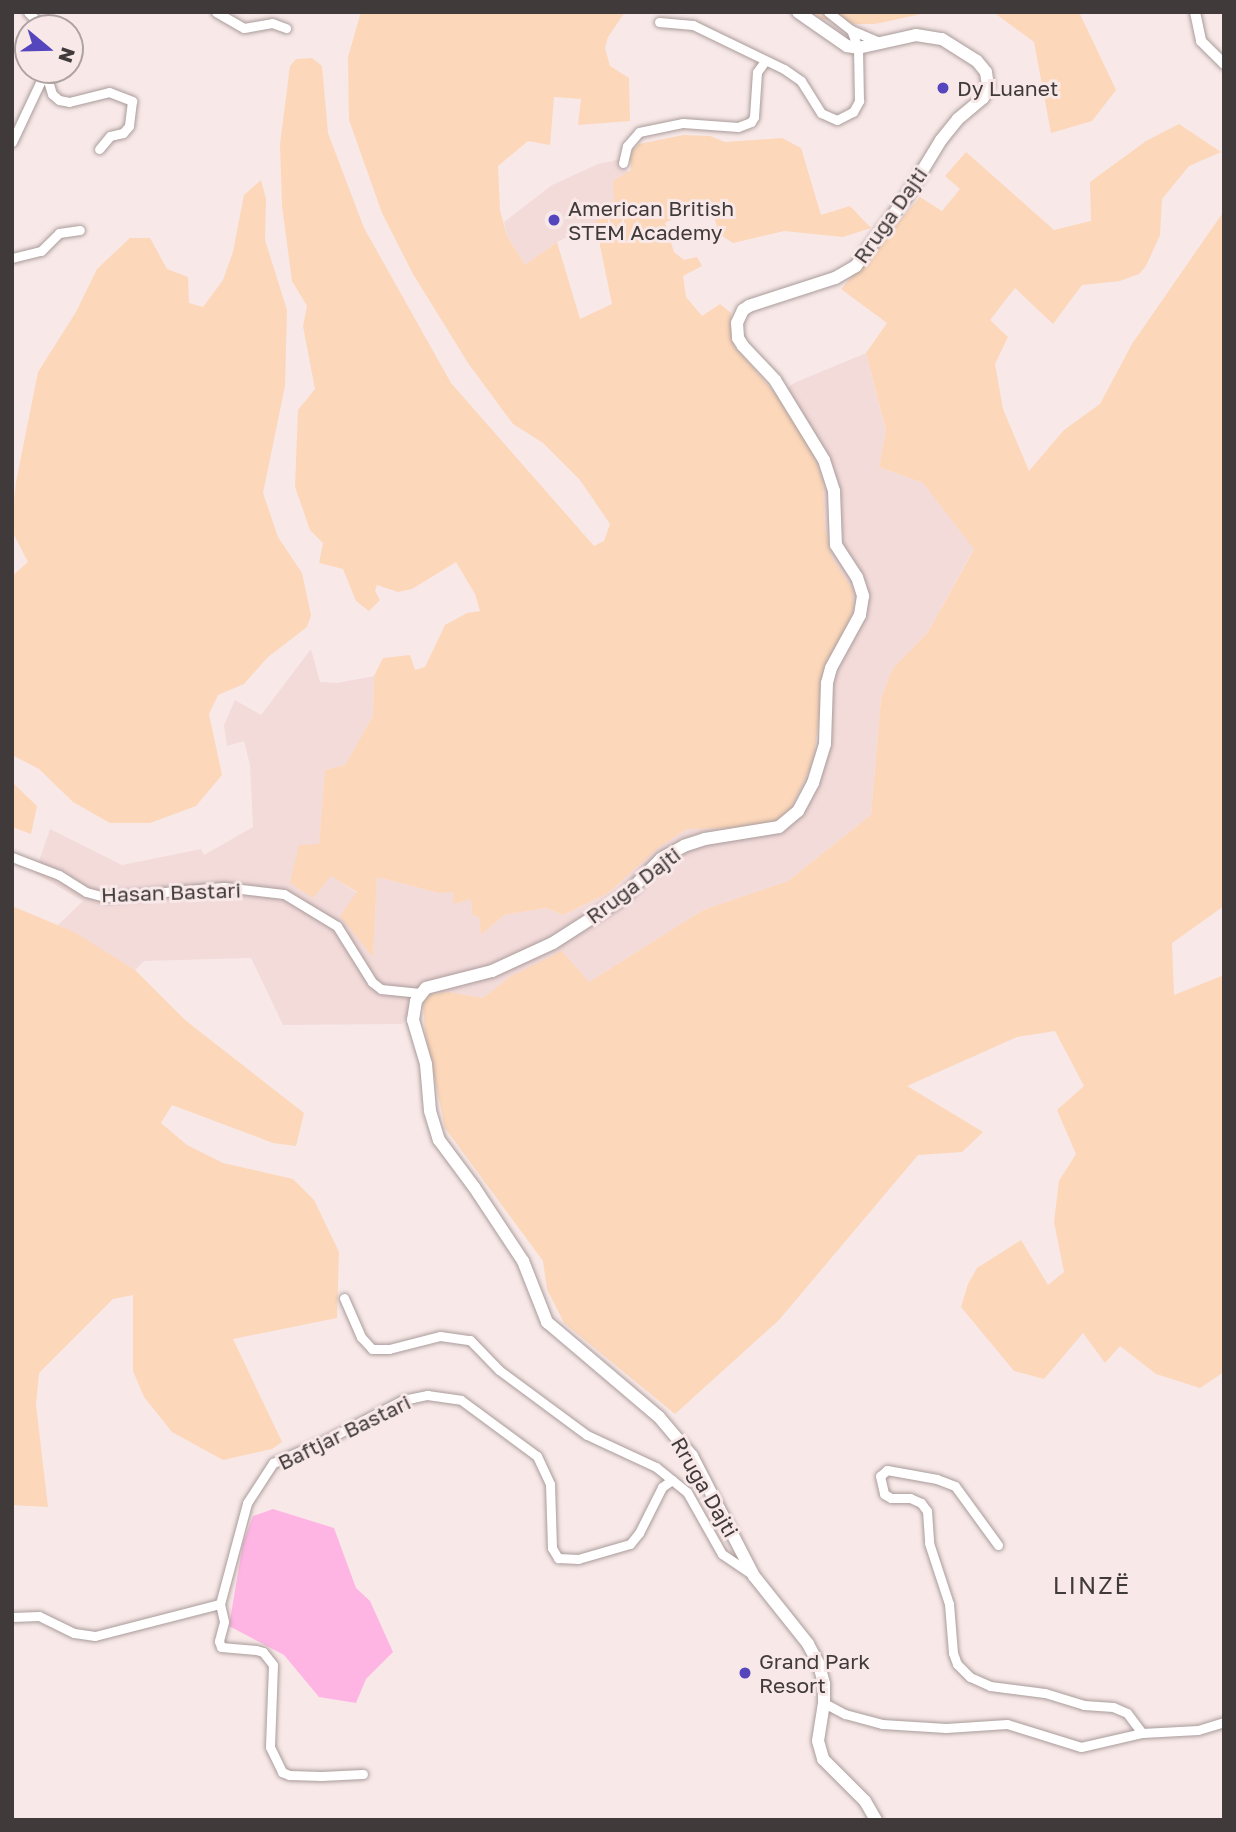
<!DOCTYPE html>
<meta charset="utf-8">
<style>
body{margin:0}
#map{position:relative;width:1236px;height:1832px;overflow:hidden;background:#f8e9e8;font-family:"Golos Text",sans-serif}
div>[style]{position:absolute}
.built>*{inset:0;background:#f3dbda}
.green>*{inset:0;background:#fcd7ba}
.water>*{inset:0;background:#ffb5e4}
.roads{filter:drop-shadow(0 0 2px #aa9c9b) drop-shadow(0 0 2px #aa9c9b)}
.minor>*{height:9px;margin:-4.5px;padding:0 4.5px;transform-origin:4.5px;border-radius:4.5px;background:#fff}
.tertiary>*{height:10px;margin:-5px;padding:0 5px;transform-origin:5px;border-radius:5px;background:#fff}
.secondary>*{height:12px;margin:-6px;padding:0 6px;transform-origin:6px;border-radius:6px;background:#fff}
.dots>*{width:19px;height:19px;translate:-50% -50%;box-sizing:border-box;border:4px solid #f8e9e8;border-radius:50%}
span{translate:-50% -50%;white-space:nowrap;text-align:center;line-height:1.15;-webkit-text-stroke:6px #f8e9e8;paint-order:stroke}
.poi-label{font-size:21px;color:#403a3a}
.left{translate:0 -50%;text-align:left}
.street-label{font-size:21px;color:#403a3a}
.quarter-label{font-size:24px;color:#403a3a;letter-spacing:2px}
.frame{position:absolute;inset:0;border:14px solid #403a3a;pointer-events:none}
.north{position:absolute;left:14px;top:14px;width:70px;height:70px;box-sizing:border-box;background:#f8e9e8;border:2px solid #aea3a2;border-radius:50%;rotate:109deg;font-size:19px;font-weight:700;line-height:28px;text-align:center;color:#403a3a}
.north::after{content:'';display:block;margin:auto;width:24px;height:32px;background:#5546be;clip-path:polygon(50% 0,100% 100%,50% 72%,0 100%)}
</style>
<div id="map">
<div class="built">
<div style="clip-path:polygon(621px 159px,628px 172px,613px 181px,616px 214px,557px 242px,525px 265px,507px 236px,504px 222px,552px 185px,598px 164px)"></div>
<div style="clip-path:polygon(866px 353px,886px 432px,879px 467px,923px 483px,974px 548px,928px 632px,893px 668px,886px 685px,881px 699px,871px 815px,788px 881px,703px 910px,589px 982px,511px 976px,483px 998px,449px 992px,430px 994px,402px 1024px,283px 1025px,251px 958px,144px 961px,135px 970px,58px 925px,83px 901px,35px 873px,50px 829px,122px 865px,201px 849px,204px 855px,253px 827px,250px 765px,244px 741px,227px 746px,224px 725px,235px 700px,261px 715px,311px 649px,320px 682px,337px 683px,374px 676px,373px 716px,345px 765px,325px 770px,319px 845px,330px 875px,357px 893px,373px 956px,377px 877px,439px 893px,454px 891px,454px 904px,471px 899px,472px 915px,479px 917px,481px 935px,504px 915px,546px 908px,563px 915px,608px 893px,658px 848px,687px 829px,756px 828px,817px 745px,825px 677px,831px 656px,853px 613px,853px 590px,832px 557px,825px 529px,823px 480px,790px 410px,777px 395px,794px 383px)"></div>
</div>
<div class="green">
<div style="clip-path:polygon(361px 12px,625px 12px,608px 37px,605px 48px,610px 66px,629px 78px,630px 121px,578px 125px,581px 99px,554px 97px,550px 145px,528px 141px,498px 166px,500px 210px,507px 236px,525px 265px,557px 242px,580px 319px,612px 304px,595px 221px,615px 213px,613px 181px,631px 170px,630px 153px,639px 144px,683px 135px,710px 136px,725px 142px,782px 138px,801px 148px,821px 215px,850px 206px,871px 228px,843px 237px,784px 231px,733px 243px,719px 234px,714px 216px,704px 201px,665px 223px,674px 252px,684px 260px,697px 257px,702px 266px,683px 276px,686px 297px,702px 316px,720px 304px,731px 313px,734px 346px,790px 410px,805px 436px,823px 480px,825px 529px,832px 557px,853px 590px,853px 613px,831px 656px,825px 677px,813px 762px,789px 812px,779px 821px,756px 828px,687px 829px,658px 848px,608px 893px,563px 915px,546px 908px,504px 915px,481px 935px,479px 917px,472px 915px,471px 899px,454px 904px,453px 892px,439px 893px,377px 877px,373px 957px,340px 916px,357px 892px,331px 876px,313px 898px,290px 883px,299px 845px,319px 844px,325px 770px,345px 765px,373px 716px,374px 676px,383px 658px,410px 655px,415px 670px,425px 667px,445px 625px,467px 613px,480px 611px,475px 594px,456px 562px,412px 589px,398px 592px,377px 585px,375px 591px,380px 600px,369px 611px,356px 601px,343px 569px,319px 563px,323px 543px,310px 530px,295px 487px,298px 410px,315px 389px,303px 326px,307px 306px,292px 281px,282px 206px,280px 144px,290px 66px,296px 59px,312px 58px,322px 66px,328px 133px,364px 228px,451px 383px,594px 546px,604px 541px,610px 524px,580px 480px,543px 443px,513px 424px,468px 363px,413px 274px,382px 213px,349px 120px,348px 57px)"></div>
<div style="clip-path:polygon(814px 12px,931px 12px,875px 24px,856px 24px,821px 19px)"></div>
<div style="clip-path:polygon(993px 12px,1079px 12px,1116px 90px,1092px 121px,1051px 133px,1034px 42px)"></div>
<div style="clip-path:polygon(1179px 124px,1221px 152px,1189px 166px,1162px 199px,1160px 235px,1146px 266px,1139px 274px,1120px 281px,1082px 285px,1053px 324px,1015px 288px,990px 320px,1008px 337px,995px 364px,1003px 409px,1029px 471px,1064px 430px,1100px 404px,1132px 344px,1224px 211px,1224px 906px,1172px 943px,1174px 995px,1224px 975px,1224px 1372px,1200px 1388px,1156px 1374px,1120px 1346px,1105px 1363px,1083px 1333px,1044px 1379px,1014px 1371px,961px 1307px,968px 1284px,977px 1268px,1021px 1240px,1048px 1285px,1064px 1272px,1054px 1222px,1059px 1181px,1076px 1154px,1057px 1110px,1084px 1086px,1055px 1031px,1017px 1037px,907px 1086px,983px 1132px,962px 1152px,918px 1155px,779px 1320px,675px 1414px,564px 1323px,547px 1289px,543px 1261px,445px 1128px,425px 1033px,423px 1003px,429px 994px,449px 992px,483px 998px,511px 976px,562px 951px,589px 982px,703px 910px,788px 881px,871px 815px,881px 699px,886px 685px,893px 668px,928px 632px,974px 549px,923px 483px,879px 467px,886px 431px,866px 353px,887px 323px,841px 289px,920px 197px,942px 211px,960px 189px,945px 176px,966px 152px,1054px 230px,1091px 221px,1090px 182px,1146px 141px)"></div>
<div style="clip-path:polygon(261px 180px,266px 199px,265px 240px,287px 310px,285px 386px,263px 493px,278px 537px,302px 573px,311px 615px,307px 627px,268px 657px,244px 684px,218px 695px,209px 714px,222px 775px,196px 806px,150px 823px,110px 823px,73px 802px,39px 769px,12px 755px,12px 576px,28px 562px,12px 531px,12px 516px,16px 482px,38px 372px,76px 312px,97px 269px,130px 238px,150px 238px,167px 269px,188px 277px,189px 303px,203px 307px,223px 280px,233px 252px,244px 195px)"></div>
<div style="clip-path:polygon(12px 782px,37px 806px,31px 834px,12px 827px)"></div>
<div style="clip-path:polygon(12px 906px,74px 932px,135px 970px,185px 1020px,304px 1113px,296px 1146px,273px 1143px,172px 1105px,161px 1123px,187px 1145px,223px 1163px,293px 1179px,314px 1200px,339px 1252px,337px 1318px,233px 1339px,282px 1442px,272px 1449px,223px 1460px,172px 1432px,144px 1397px,133px 1371px,133px 1295px,113px 1299px,39px 1373px,36px 1405px,48px 1507px,12px 1505px)"></div>
</div>
<div class="water">
<div style="clip-path:polygon(273px 1509px,334px 1528px,356px 1588px,370px 1601px,393px 1652px,366px 1679px,356px 1703px,319px 1697px,284px 1655px,229px 1626px,243px 1543px,253px 1516px)"></div>
</div>
<div class="roads">
<div class="minor">
<div style="left:28px;top:12px;width:23px;rotate:45deg"></div>
<div style="left:216px;top:12px;width:32px;rotate:30deg"></div>
<div style="left:244px;top:28px;width:28px;rotate:-10deg"></div>
<div style="left:272px;top:23px;width:15px;rotate:20deg"></div>
<div style="left:828px;top:12px;width:29px;rotate:38deg"></div>
<div style="left:851px;top:30px;width:33px;rotate:23deg"></div>
<div style="left:659px;top:22px;width:34px;rotate:5deg"></div>
<div style="left:693px;top:25px;width:101px;rotate:25.8deg"></div>
<div style="left:784px;top:69px;width:21px;rotate:35deg"></div>
<div style="left:801px;top:81px;width:38px;rotate:58deg"></div>
<div style="left:821px;top:113px;width:17px;rotate:24deg"></div>
<div style="left:837px;top:120px;width:18px;rotate:-27deg"></div>
<div style="left:853px;top:112px;width:13px;rotate:-61deg"></div>
<div style="left:859px;top:101px;width:53px;rotate:-91.1deg"></div>
<div style="left:858px;top:48px;width:19px;rotate:-111deg"></div>
<div style="left:45px;top:71px;width:24px;rotate:73deg"></div>
<div style="left:52px;top:94px;width:9px;rotate:41deg"></div>
<div style="left:59px;top:100px;width:10px;rotate:11deg"></div>
<div style="left:69px;top:102px;width:41px;rotate:-14deg"></div>
<div style="left:109px;top:92px;width:25px;rotate:21deg"></div>
<div style="left:132px;top:101px;width:25px;rotate:97deg"></div>
<div style="left:129px;top:126px;width:9px;rotate:131deg"></div>
<div style="left:123px;top:133px;width:13px;rotate:167deg"></div>
<div style="left:110px;top:136px;width:17px;rotate:130deg"></div>
<div style="left:12px;top:142px;width:77px;rotate:-64.8deg"></div>
<div style="left:623px;top:163px;width:17px;rotate:-77deg"></div>
<div style="left:627px;top:146px;width:18px;rotate:-49deg"></div>
<div style="left:639px;top:132px;width:45px;rotate:-11.6deg"></div>
<div style="left:683px;top:123px;width:55px;rotate:4.2deg"></div>
<div style="left:738px;top:127px;width:14px;rotate:-21deg"></div>
<div style="left:751px;top:122px;width:6px;rotate:-59deg"></div>
<div style="left:754px;top:117px;width:45px;rotate:-86.2deg"></div>
<div style="left:757px;top:72px;width:14px;rotate:-54deg"></div>
<div style="left:12px;top:258px;width:30px;rotate:-14deg"></div>
<div style="left:41px;top:251px;width:25px;rotate:-45deg"></div>
<div style="left:59px;top:233px;width:21px;rotate:-8deg"></div>
<div style="left:12px;top:857px;width:50px;rotate:21deg"></div>
<div style="left:59px;top:875px;width:32px;rotate:32deg"></div>
<div style="left:86px;top:892px;width:20px;rotate:15deg"></div>
<div style="left:105px;top:897px;width:119px;rotate:-4.8deg"></div>
<div style="left:224px;top:887px;width:60px;rotate:6.7deg"></div>
<div style="left:284px;top:894px;width:62px;rotate:31.1deg"></div>
<div style="left:337px;top:926px;width:66px;rotate:58deg"></div>
<div style="left:372px;top:982px;width:11px;rotate:38deg"></div>
<div style="left:381px;top:989px;width:39px;rotate:6deg"></div>
<div style="left:344px;top:1298px;width:43px;rotate:66.4deg"></div>
<div style="left:361px;top:1337px;width:16px;rotate:47deg"></div>
<div style="left:372px;top:1349px;width:17px"></div>
<div style="left:389px;top:1349px;width:53px;rotate:-14.3deg"></div>
<div style="left:440px;top:1336px;width:30px;rotate:8deg"></div>
<div style="left:470px;top:1340px;width:42px;rotate:46deg"></div>
<div style="left:499px;top:1370px;width:109px;rotate:36.5deg"></div>
<div style="left:587px;top:1435px;width:76px;rotate:24.9deg"></div>
<div style="left:656px;top:1467px;width:21px;rotate:39deg"></div>
<div style="left:998px;top:1545px;width:73px;rotate:-126.1deg"></div>
<div style="left:955px;top:1486px;width:19px;rotate:-159deg"></div>
<div style="left:937px;top:1479px;width:51px;rotate:-169.8deg"></div>
<div style="left:887px;top:1470px;width:9px;rotate:139deg"></div>
<div style="left:880px;top:1476px;width:18px;rotate:77deg"></div>
<div style="left:884px;top:1494px;width:8px;rotate:30deg"></div>
<div style="left:891px;top:1498px;width:19px"></div>
<div style="left:910px;top:1498px;width:12px;rotate:24deg"></div>
<div style="left:921px;top:1503px;width:10px;rotate:53deg"></div>
<div style="left:927px;top:1511px;width:32px;rotate:86deg"></div>
<div style="left:929px;top:1543px;width:64px;rotate:71.8deg"></div>
<div style="left:949px;top:1604px;width:49px;rotate:85.3deg"></div>
<div style="left:953px;top:1653px;width:12px;rotate:70deg"></div>
<div style="left:957px;top:1664px;width:18px;rotate:45deg"></div>
<div style="left:970px;top:1677px;width:22px;rotate:24deg"></div>
<div style="left:990px;top:1686px;width:55px;rotate:7.3deg"></div>
<div style="left:1045px;top:1693px;width:41px;rotate:17.1deg"></div>
<div style="left:1084px;top:1705px;width:29px;rotate:4deg"></div>
<div style="left:1113px;top:1707px;width:15px;rotate:23deg"></div>
<div style="left:1127px;top:1713px;width:25px;rotate:53deg"></div>
<div style="left:220px;top:1604px;width:105px;rotate:-75deg"></div>
<div style="left:247px;top:1503px;width:48px;rotate:-57deg"></div>
<div style="left:273px;top:1463px;width:58px;rotate:-23.5deg"></div>
<div style="left:326px;top:1440px;width:87px;rotate:-27.5deg"></div>
<div style="left:403px;top:1400px;width:25px;rotate:-12deg"></div>
<div style="left:427px;top:1395px;width:34px;rotate:8deg"></div>
<div style="left:461px;top:1400px;width:94px;rotate:36.4deg"></div>
<div style="left:537px;top:1456px;width:31px;rotate:65deg"></div>
<div style="left:550px;top:1484px;width:64px;rotate:88.2deg"></div>
<div style="left:552px;top:1548px;width:12px;rotate:59deg"></div>
<div style="left:558px;top:1558px;width:20px;rotate:3deg"></div>
<div style="left:578px;top:1559px;width:54px;rotate:-16.1deg"></div>
<div style="left:630px;top:1544px;width:14px;rotate:-51deg"></div>
<div style="left:639px;top:1533px;width:51px;rotate:-63.4deg"></div>
<div style="left:662px;top:1487px;width:12px;rotate:-35deg"></div>
<div style="left:672px;top:1480px;width:19px;rotate:39deg"></div>
<div style="left:687px;top:1492px;width:71px;rotate:60.6deg"></div>
<div style="left:722px;top:1554px;width:37px;rotate:34deg"></div>
<div style="left:220px;top:1604px;width:18px;rotate:77deg"></div>
<div style="left:224px;top:1622px;width:20px;rotate:105deg"></div>
<div style="left:219px;top:1641px;width:6px;rotate:72deg"></div>
<div style="left:221px;top:1647px;width:35px;rotate:5deg"></div>
<div style="left:256px;top:1650px;width:7px;rotate:16deg"></div>
<div style="left:263px;top:1652px;width:16px;rotate:52deg"></div>
<div style="left:273px;top:1665px;width:82px;rotate:92.1deg"></div>
<div style="left:270px;top:1747px;width:28px;rotate:64deg"></div>
<div style="left:282px;top:1772px;width:8px;rotate:23deg"></div>
<div style="left:289px;top:1775px;width:32px;rotate:2deg"></div>
<div style="left:321px;top:1776px;width:42px;rotate:-2.7deg"></div>
<div style="left:12px;top:1617px;width:27px;rotate:-2deg"></div>
<div style="left:39px;top:1616px;width:39px;rotate:26deg"></div>
<div style="left:74px;top:1633px;width:21px;rotate:8deg"></div>
<div style="left:95px;top:1636px;width:129px;rotate:-14.4deg"></div>
<div style="left:824px;top:1703px;width:24px;rotate:28deg"></div>
<div style="left:845px;top:1714px;width:38px;rotate:15deg"></div>
<div style="left:882px;top:1724px;width:64px;rotate:3.6deg"></div>
<div style="left:946px;top:1728px;width:61px;rotate:-3.8deg"></div>
<div style="left:1007px;top:1724px;width:77px;rotate:17.3deg"></div>
<div style="left:1081px;top:1747px;width:63px;rotate:-12.9deg"></div>
<div style="left:1142px;top:1733px;width:56px;rotate:-3.1deg"></div>
<div style="left:1198px;top:1730px;width:27px;rotate:-17deg"></div>
</div>
<div class="tertiary">
<div style="left:1195px;top:12px;width:30px;rotate:78deg"></div>
<div style="left:1201px;top:41px;width:33px;rotate:45deg"></div>
</div>
<div class="secondary">
<div style="left:798px;top:12px;width:60px;rotate:34.8deg"></div>
<div style="left:847px;top:46px;width:11px;rotate:10deg"></div>
<div style="left:858px;top:48px;width:59px;rotate:-12.6deg"></div>
<div style="left:916px;top:35px;width:26px;rotate:9deg"></div>
<div style="left:942px;top:39px;width:41px;rotate:32.2deg"></div>
<div style="left:977px;top:61px;width:14px;rotate:51deg"></div>
<div style="left:986px;top:72px;width:14px;rotate:82deg"></div>
<div style="left:988px;top:86px;width:13px;rotate:113deg"></div>
<div style="left:983px;top:98px;width:33px;rotate:140deg"></div>
<div style="left:958px;top:119px;width:27px;rotate:129deg"></div>
<div style="left:941px;top:140px;width:66px;rotate:121.3deg"></div>
<div style="left:907px;top:196px;width:87px;rotate:126.1deg"></div>
<div style="left:856px;top:266px;width:24px;rotate:150deg"></div>
<div style="left:835px;top:278px;width:90px;rotate:162deg"></div>
<div style="left:749px;top:306px;width:7px;rotate:146deg"></div>
<div style="left:743px;top:310px;width:14px;rotate:115deg"></div>
<div style="left:737px;top:323px;width:15px;rotate:86deg"></div>
<div style="left:738px;top:338px;width:9px;rotate:58deg"></div>
<div style="left:743px;top:346px;width:47px;rotate:46.7deg"></div>
<div style="left:775px;top:380px;width:94px;rotate:58.5deg"></div>
<div style="left:824px;top:460px;width:33px;rotate:72deg"></div>
<div style="left:834px;top:491px;width:54px;rotate:87.9deg"></div>
<div style="left:836px;top:545px;width:38px;rotate:57deg"></div>
<div style="left:857px;top:577px;width:20px;rotate:72deg"></div>
<div style="left:863px;top:596px;width:19px;rotate:99deg"></div>
<div style="left:860px;top:615px;width:60px;rotate:118.7deg"></div>
<div style="left:831px;top:668px;width:16px;rotate:105deg"></div>
<div style="left:827px;top:683px;width:61px;rotate:91.9deg"></div>
<div style="left:825px;top:744px;width:41px;rotate:107.1deg"></div>
<div style="left:813px;top:783px;width:32px;rotate:118deg"></div>
<div style="left:798px;top:811px;width:25px;rotate:140deg"></div>
<div style="left:779px;top:827px;width:75px;rotate:170.8deg"></div>
<div style="left:705px;top:839px;width:22px;rotate:162deg"></div>
<div style="left:684px;top:846px;width:26px;rotate:151deg"></div>
<div style="left:661px;top:859px;width:54px;rotate:134.3deg"></div>
<div style="left:623px;top:898px;width:83px;rotate:147.3deg"></div>
<div style="left:553px;top:943px;width:67px;rotate:155.3deg"></div>
<div style="left:492px;top:971px;width:68px;rotate:165.6deg"></div>
<div style="left:426px;top:988px;width:16px;rotate:128deg"></div>
<div style="left:416px;top:1001px;width:19px;rotate:99deg"></div>
<div style="left:413px;top:1020px;width:46px;rotate:73.5deg"></div>
<div style="left:426px;top:1064px;width:47px;rotate:85.1deg"></div>
<div style="left:430px;top:1111px;width:30px;rotate:73deg"></div>
<div style="left:439px;top:1140px;width:59px;rotate:53.3deg"></div>
<div style="left:474px;top:1187px;width:89px;rotate:56.5deg"></div>
<div style="left:523px;top:1261px;width:66px;rotate:68.5deg"></div>
<div style="left:547px;top:1322px;width:147px;rotate:40.3deg"></div>
<div style="left:659px;top:1417px;width:51px;rotate:49.8deg"></div>
<div style="left:692px;top:1456px;width:135px;rotate:62.7deg"></div>
<div style="left:754px;top:1576px;width:87px;rotate:51.5deg"></div>
<div style="left:808px;top:1644px;width:24px;rotate:62deg"></div>
<div style="left:819px;top:1665px;width:20px;rotate:75deg"></div>
<div style="left:824px;top:1684px;width:19px;rotate:90deg"></div>
<div style="left:824px;top:1703px;width:38px;rotate:99deg"></div>
<div style="left:818px;top:1741px;width:19px;rotate:74deg"></div>
<div style="left:823px;top:1759px;width:59px;rotate:45deg"></div>
<div style="left:865px;top:1801px;width:22px;rotate:60deg"></div>
</div>
</div>
<div class="dots">
<div style="left:943px;top:88px;background:#5546be"></div>
<div style="left:554px;top:220px;background:#5546be"></div>
<div style="left:745px;top:1673px;background:#5546be"></div>
</div>
<div class="poi-label">
<span class="left" style="left:957px;top:88px">Dy Luanet</span>
<span class="left" style="left:568px;top:220px">American British<br>STEM Academy</span>
<span class="left" style="left:759px;top:1673px">Grand Park<br>Resort</span>
</div>
<div class="street-label">
<span style="left:890px;top:215px;rotate:-55deg">Rruga Dajti</span>
<span style="left:633px;top:885px;rotate:-37deg">Rruga Dajti</span>
<span style="left:171px;top:892px;rotate:-2deg">Hasan Bastari</span>
<span style="left:344px;top:1432px;rotate:-26deg">Baftjar Bastari</span>
<span style="left:705px;top:1487px;rotate:60deg">Rruga Dajti</span>
</div>
<div class="quarter-label">
<span style="left:1092px;top:1585px">LINZË</span>
</div>
<div class="frame"></div>
<div class="north">N</div>
</div>
